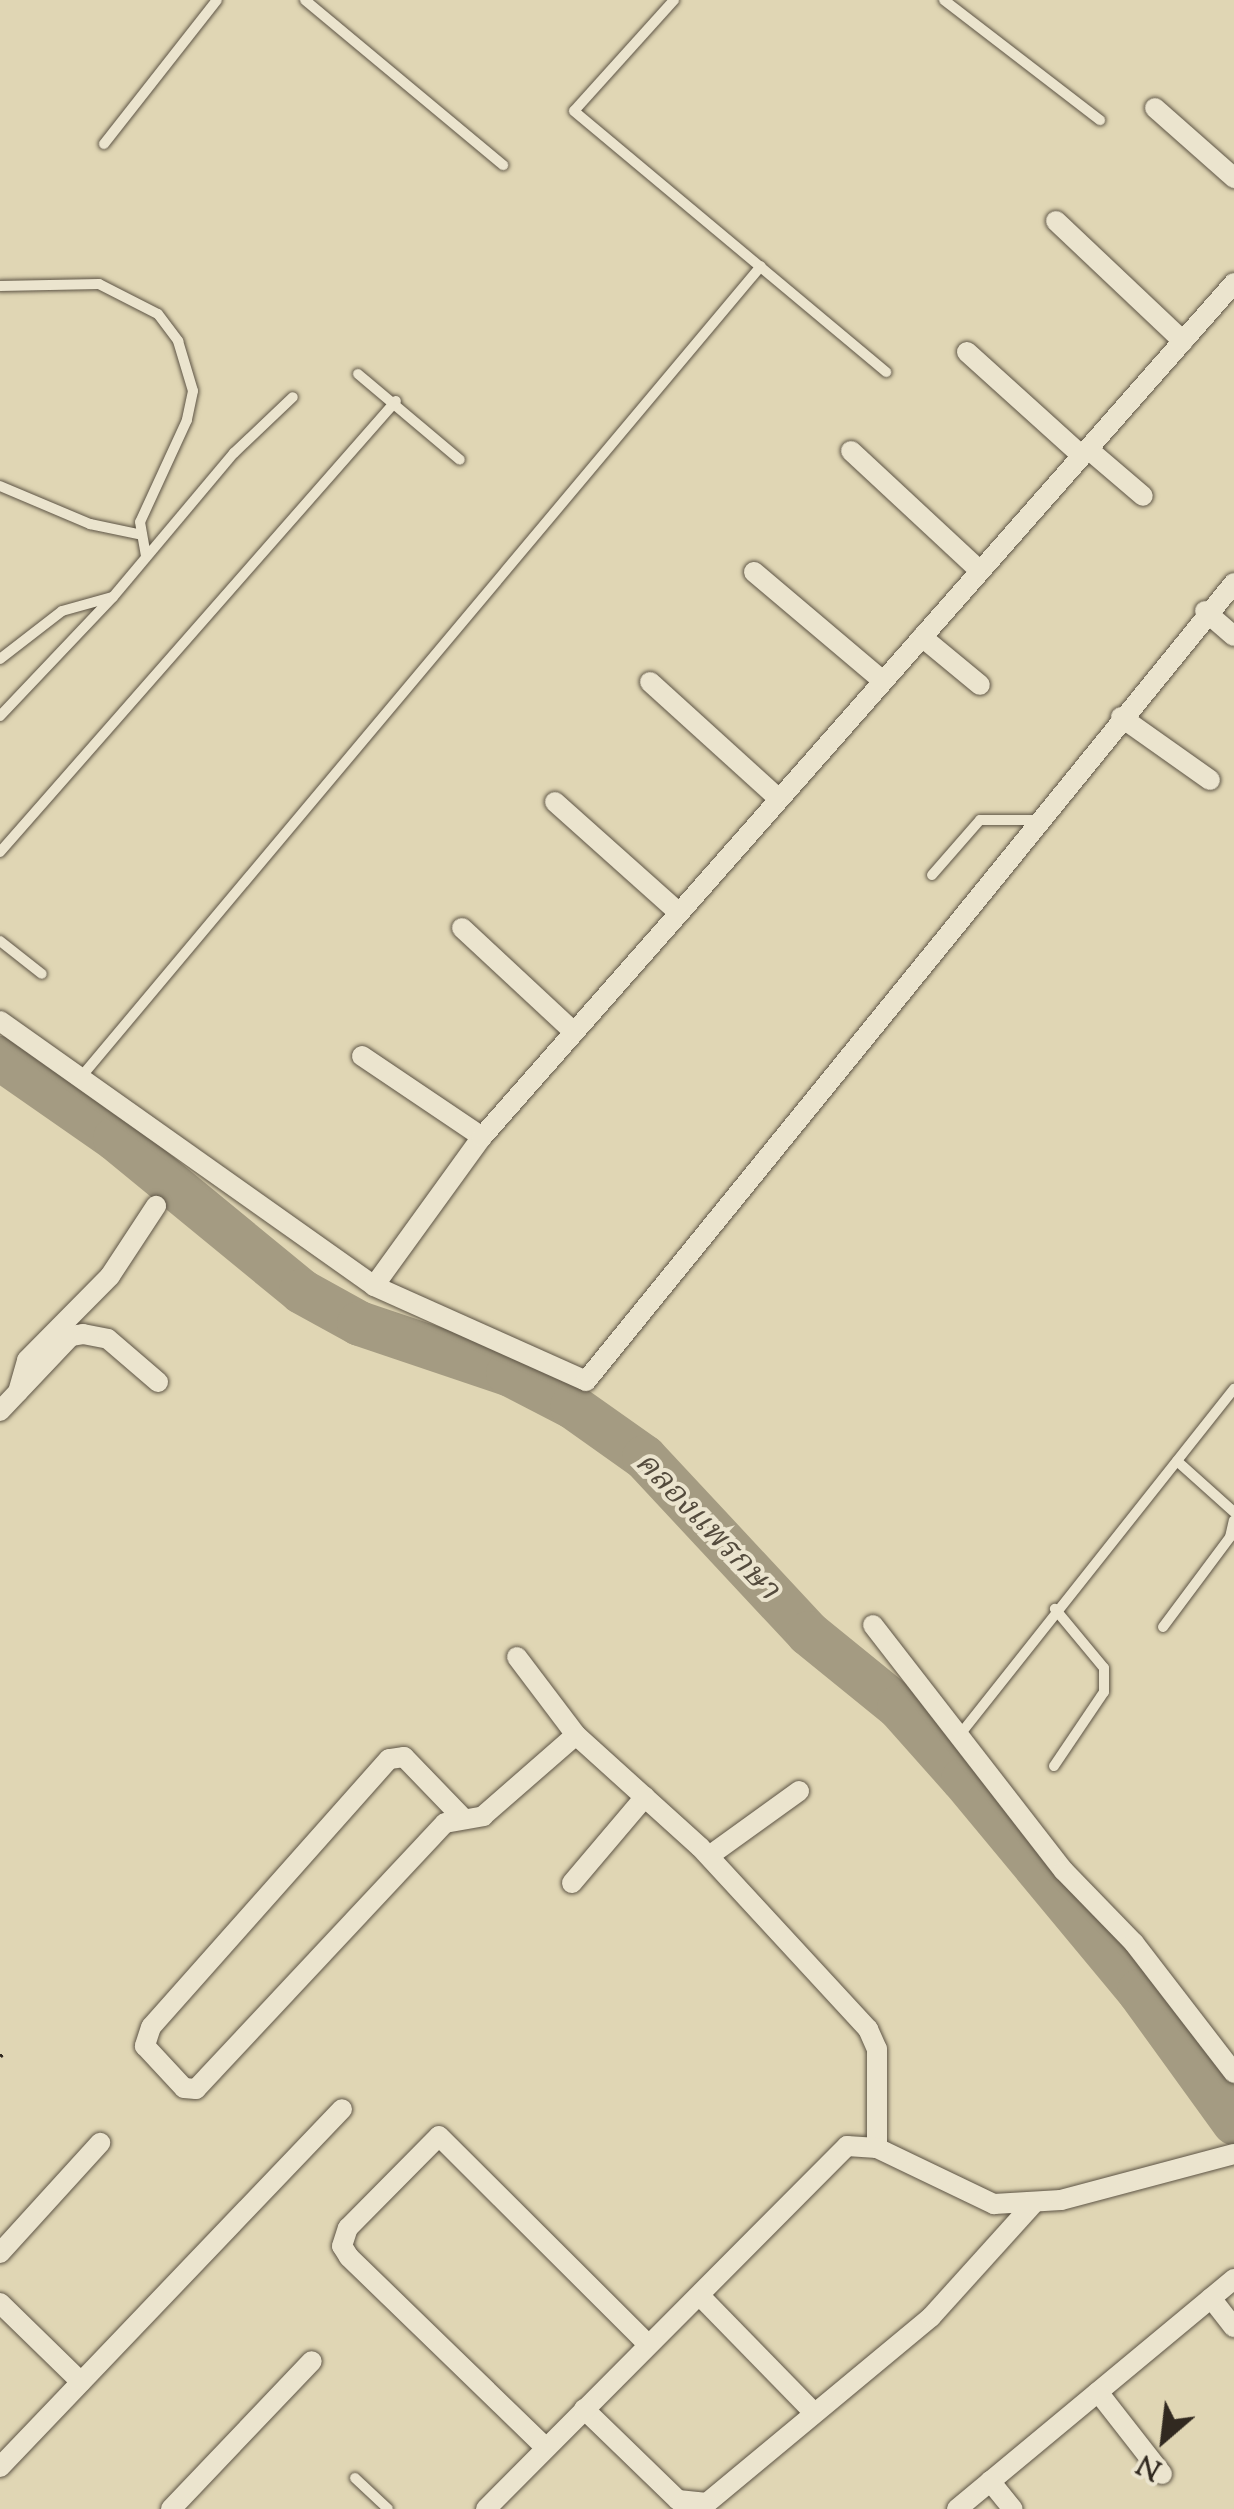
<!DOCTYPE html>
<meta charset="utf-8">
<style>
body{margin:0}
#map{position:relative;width:1234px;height:2509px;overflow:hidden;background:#e0d6b4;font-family:"Sorts Mill Goudy","Noto Serif Thai",serif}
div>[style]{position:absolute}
.river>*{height:45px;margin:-22.5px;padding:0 22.5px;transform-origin:22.5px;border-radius:22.5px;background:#a49b82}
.path>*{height:5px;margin-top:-2.5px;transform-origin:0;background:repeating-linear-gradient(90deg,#312920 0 2.5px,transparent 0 7.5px)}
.roads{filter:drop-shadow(0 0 2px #5d5445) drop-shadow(0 0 2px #5d5445)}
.lane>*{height:10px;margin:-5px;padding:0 5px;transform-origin:5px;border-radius:5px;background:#ebe4ce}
.street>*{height:20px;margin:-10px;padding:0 10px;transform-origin:10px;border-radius:10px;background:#ebe4ce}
span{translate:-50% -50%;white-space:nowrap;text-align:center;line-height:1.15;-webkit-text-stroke:8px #ebe4ce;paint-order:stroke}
.water-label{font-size:32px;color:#544b3d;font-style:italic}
.north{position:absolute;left:1114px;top:2389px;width:100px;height:100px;-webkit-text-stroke:8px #ebe4ce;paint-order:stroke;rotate:208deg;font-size:28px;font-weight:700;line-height:40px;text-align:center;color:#312920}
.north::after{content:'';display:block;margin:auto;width:35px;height:45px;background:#312920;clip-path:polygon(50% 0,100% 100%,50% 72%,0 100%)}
</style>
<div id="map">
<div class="river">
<div style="left:0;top:1058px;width:140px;rotate:34.8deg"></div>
<div style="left:115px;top:1138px;width:241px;rotate:39.4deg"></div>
<div style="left:301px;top:1291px;width:66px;rotate:28.9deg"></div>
<div style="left:359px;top:1323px;width:157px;rotate:18.6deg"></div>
<div style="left:508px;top:1373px;width:72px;rotate:27.3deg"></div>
<div style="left:572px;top:1406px;width:88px;rotate:35.3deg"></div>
<div style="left:644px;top:1457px;width:241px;rotate:47deg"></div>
<div style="left:808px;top:1633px;width:117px;rotate:39.1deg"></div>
<div style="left:899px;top:1707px;width:96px;rotate:48.4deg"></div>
<div style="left:963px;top:1779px;width:276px;rotate:50.3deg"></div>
<div style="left:1139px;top:1991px;width:162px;rotate:54.1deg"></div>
</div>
<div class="path">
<div style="left:0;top:2056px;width:6px;rotate:-51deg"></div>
</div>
<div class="roads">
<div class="lane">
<div style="left:305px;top:0;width:258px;rotate:39.8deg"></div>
<div style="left:674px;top:0;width:149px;rotate:132deg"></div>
<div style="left:574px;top:111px;width:407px;rotate:39.9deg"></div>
<div style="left:944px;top:0;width:197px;rotate:37.6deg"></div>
<div style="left:104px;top:144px;width:183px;rotate:-51.9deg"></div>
<div style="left:0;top:286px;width:99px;rotate:-1.2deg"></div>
<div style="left:99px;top:284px;width:66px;rotate:27deg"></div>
<div style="left:158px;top:314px;width:34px;rotate:53deg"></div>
<div style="left:178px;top:341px;width:52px;rotate:73.3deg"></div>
<div style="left:193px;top:391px;width:30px;rotate:102deg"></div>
<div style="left:187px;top:420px;width:112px;rotate:114.7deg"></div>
<div style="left:140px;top:522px;width:34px;rotate:80deg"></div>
<div style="left:358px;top:374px;width:133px;rotate:40.1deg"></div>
<div style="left:0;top:486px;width:98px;rotate:22.9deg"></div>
<div style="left:90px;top:524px;width:53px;rotate:11.9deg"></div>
<div style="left:0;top:659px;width:78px;rotate:-37.7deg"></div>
<div style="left:62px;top:611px;width:52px;rotate:-15.6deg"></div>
<div style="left:0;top:716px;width:164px;rotate:-46.5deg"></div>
<div style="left:113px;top:597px;width:188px;rotate:-50deg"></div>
<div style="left:234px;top:453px;width:81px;rotate:-43.5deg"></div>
<div style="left:0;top:852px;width:600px;rotate:-48.72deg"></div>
<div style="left:932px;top:875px;width:73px;rotate:-48.9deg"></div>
<div style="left:980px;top:820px;width:59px"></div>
<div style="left:0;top:941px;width:53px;rotate:38.2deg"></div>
<div style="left:81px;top:1077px;width:1058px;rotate:-50.02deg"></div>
<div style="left:1177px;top:1461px;width:76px;rotate:41.8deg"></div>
<div style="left:1163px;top:1627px;width:112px;rotate:-53.3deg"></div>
<div style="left:1230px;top:1537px;width:17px;rotate:-77deg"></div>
<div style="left:962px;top:1732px;width:438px;rotate:-51.6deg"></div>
<div style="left:1054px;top:1766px;width:89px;rotate:-56deg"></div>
<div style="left:1104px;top:1692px;width:24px;rotate:-90deg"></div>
<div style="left:1104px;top:1668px;width:77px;rotate:-129.7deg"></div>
<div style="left:355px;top:2478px;width:45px;rotate:43.2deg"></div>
</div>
<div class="street">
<div style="left:1155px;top:108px;width:106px;rotate:41.5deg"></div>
<div style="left:1056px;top:221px;width:175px;rotate:43.4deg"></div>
<div style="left:967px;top:352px;width:155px;rotate:42.1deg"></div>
<div style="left:1088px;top:449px;width:72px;rotate:40.5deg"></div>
<div style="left:851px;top:451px;width:176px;rotate:42.9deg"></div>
<div style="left:754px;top:572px;width:169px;rotate:40.2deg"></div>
<div style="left:1205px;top:611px;width:38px;rotate:41deg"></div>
<div style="left:922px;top:637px;width:75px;rotate:39.6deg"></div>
<div style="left:650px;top:682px;width:174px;rotate:42.2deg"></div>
<div style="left:1121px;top:717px;width:109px;rotate:35.3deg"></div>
<div style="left:555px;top:802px;width:166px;rotate:41.8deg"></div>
<div style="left:462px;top:928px;width:153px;rotate:42.9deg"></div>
<div style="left:0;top:1021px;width:458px;rotate:35.3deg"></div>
<div style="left:374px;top:1286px;width:232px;rotate:24.1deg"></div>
<div style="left:586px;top:1381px;width:1028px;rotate:-50.92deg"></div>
<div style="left:362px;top:1056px;width:145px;rotate:34deg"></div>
<div style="left:374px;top:1286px;width:184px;rotate:-54.1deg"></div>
<div style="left:482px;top:1137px;width:1138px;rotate:-48.63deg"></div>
<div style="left:18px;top:1392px;width:33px;rotate:-74deg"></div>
<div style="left:27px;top:1360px;width:118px;rotate:-45.3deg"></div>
<div style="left:110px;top:1276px;width:84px;rotate:-56.7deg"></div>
<div style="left:0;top:1411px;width:103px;rotate:-46.6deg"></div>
<div style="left:71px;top:1336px;width:12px;rotate:-9deg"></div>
<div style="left:83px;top:1334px;width:25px;rotate:11deg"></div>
<div style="left:108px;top:1339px;width:66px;rotate:40.7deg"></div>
<div style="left:873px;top:1625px;width:311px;rotate:52.2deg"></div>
<div style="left:1064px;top:1871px;width:100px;rotate:45.8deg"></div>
<div style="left:1134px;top:1943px;width:164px;rotate:52.4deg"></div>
<div style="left:517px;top:1657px;width:98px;rotate:52.9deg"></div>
<div style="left:461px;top:1816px;width:82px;rotate:-134deg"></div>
<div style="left:404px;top:1757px;width:15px;rotate:172deg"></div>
<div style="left:389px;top:1759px;width:358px;rotate:131.6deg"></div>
<div style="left:151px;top:2027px;width:20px;rotate:108deg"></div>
<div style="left:145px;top:2046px;width:57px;rotate:47.1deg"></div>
<div style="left:184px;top:2088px;width:12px;rotate:5deg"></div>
<div style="left:196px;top:2089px;width:364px;rotate:-46.9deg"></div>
<div style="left:445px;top:1823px;width:39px;rotate:-10deg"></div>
<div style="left:483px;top:1816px;width:123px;rotate:-41.1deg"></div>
<div style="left:576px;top:1735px;width:167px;rotate:42.1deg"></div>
<div style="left:700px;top:1847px;width:248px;rotate:47.3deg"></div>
<div style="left:868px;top:2029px;width:22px;rotate:66deg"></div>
<div style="left:877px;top:2049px;width:99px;rotate:90deg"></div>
<div style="left:709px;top:1856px;width:111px;rotate:-35.8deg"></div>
<div style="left:572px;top:1883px;width:113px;rotate:-49.7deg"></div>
<div style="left:0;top:2253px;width:149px;rotate:-47.7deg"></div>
<div style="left:700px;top:2296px;width:163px;rotate:45.7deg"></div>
<div style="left:1211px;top:2298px;width:37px;rotate:52deg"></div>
<div style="left:0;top:2303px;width:113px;rotate:44.3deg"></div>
<div style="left:1098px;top:2392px;width:104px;rotate:52deg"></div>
<div style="left:584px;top:2409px;width:131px;rotate:44.1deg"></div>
<div style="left:678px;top:2500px;width:29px;rotate:6deg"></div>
<div style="left:707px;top:2503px;width:291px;rotate:-39.7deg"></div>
<div style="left:931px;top:2317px;width:152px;rotate:-47.9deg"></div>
<div style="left:545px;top:2447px;width:273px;rotate:-135.9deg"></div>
<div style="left:349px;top:2257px;width:13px;rotate:-122deg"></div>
<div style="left:342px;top:2246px;width:19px;rotate:-72deg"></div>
<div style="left:348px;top:2228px;width:129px;rotate:-45.3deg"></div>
<div style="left:439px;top:2136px;width:293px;rotate:44.9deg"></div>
<div style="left:0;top:2467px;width:495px;rotate:-46.3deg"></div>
<div style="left:990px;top:2481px;width:36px;rotate:51deg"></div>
<div style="left:171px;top:2509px;width:204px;rotate:-46.4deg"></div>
<div style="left:486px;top:2509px;width:512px;rotate:-45.16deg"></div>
<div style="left:847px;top:2146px;width:30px;rotate:4deg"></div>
<div style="left:877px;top:2148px;width:130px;rotate:25.6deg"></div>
<div style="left:994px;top:2204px;width:67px;rotate:-3.4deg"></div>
<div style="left:1061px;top:2200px;width:179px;rotate:-14.9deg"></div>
<div style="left:957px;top:2509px;width:360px;rotate:-39.7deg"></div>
</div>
</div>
<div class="water-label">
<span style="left:706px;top:1527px;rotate:46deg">คลองแพรกษา</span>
</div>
<div class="north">N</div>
</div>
